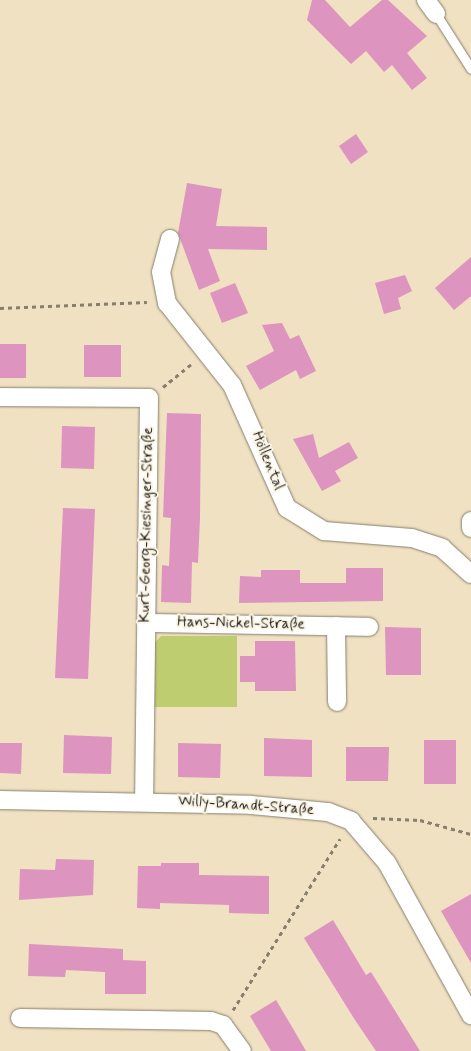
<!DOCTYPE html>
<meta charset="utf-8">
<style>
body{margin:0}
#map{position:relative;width:471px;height:1051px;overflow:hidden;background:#efe1c1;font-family:Mynerve,sans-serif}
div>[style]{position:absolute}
.green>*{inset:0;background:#becd6f}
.building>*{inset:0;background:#dd94be}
.path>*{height:3px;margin-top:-1.5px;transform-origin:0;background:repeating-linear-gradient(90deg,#867e6e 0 4px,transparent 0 8px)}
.roads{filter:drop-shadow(0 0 1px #867e6e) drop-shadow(0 0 1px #867e6e)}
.lane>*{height:9px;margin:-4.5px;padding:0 4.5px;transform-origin:4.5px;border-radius:4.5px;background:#fff}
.street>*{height:18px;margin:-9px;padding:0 9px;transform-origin:9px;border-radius:9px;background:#fff}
span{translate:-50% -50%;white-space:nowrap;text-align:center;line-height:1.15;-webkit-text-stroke:4px #fcf5e5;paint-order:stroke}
.street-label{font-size:15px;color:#1c1c1c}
</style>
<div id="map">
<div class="green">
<div style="clip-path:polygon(161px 636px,237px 636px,237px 707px,151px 707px,151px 647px)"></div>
</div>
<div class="building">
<div style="clip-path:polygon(312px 0,325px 0,350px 27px,382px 0,388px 0,427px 36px,407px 53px,427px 78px,412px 90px,392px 65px,384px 72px,366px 51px,351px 64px,307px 20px)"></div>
<div style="clip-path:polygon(356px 134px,368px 152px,351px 164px,339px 146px)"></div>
<div style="clip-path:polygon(187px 183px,222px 189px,216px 226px,267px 227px,267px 250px,208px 249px,220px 281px,199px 290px,178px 233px)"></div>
<div style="clip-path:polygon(471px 257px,471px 296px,454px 310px,435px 288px)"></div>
<div style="clip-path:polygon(405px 275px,412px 291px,398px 298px,401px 309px,384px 314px,375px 283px)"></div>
<div style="clip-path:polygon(235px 283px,248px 313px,222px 323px,210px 293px)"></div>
<div style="clip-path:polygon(282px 323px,290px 339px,299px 335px,316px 371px,300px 379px,296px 370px,260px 390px,246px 366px,274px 351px,262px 325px)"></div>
<div style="clip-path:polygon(0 344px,26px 344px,26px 378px,0 378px)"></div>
<div style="clip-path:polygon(84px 345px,121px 345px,121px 377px,84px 377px)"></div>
<div style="clip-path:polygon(167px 413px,201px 414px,200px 518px,198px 563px,192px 562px,191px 603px,161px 602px,162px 565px,169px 566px,171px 518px,163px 517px)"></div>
<div style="clip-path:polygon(62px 426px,95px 427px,94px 469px,61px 468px)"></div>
<div style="clip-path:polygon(313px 434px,319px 458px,349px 442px,358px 458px,335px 471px,341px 481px,322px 491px,293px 439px)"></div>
<div style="clip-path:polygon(63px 508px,95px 509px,88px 679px,55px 678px)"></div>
<div style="clip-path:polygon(346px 568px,383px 568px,383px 601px,239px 603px,240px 576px,261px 577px,261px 570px,300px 570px,300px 583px,346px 583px)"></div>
<div style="clip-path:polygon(385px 627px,421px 628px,421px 675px,386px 675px)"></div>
<div style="clip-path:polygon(255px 641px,295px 641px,296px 691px,255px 691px,255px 682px,240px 682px,240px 656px,255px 656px)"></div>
<div style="clip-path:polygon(64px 735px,112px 737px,111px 774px,63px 773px)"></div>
<div style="clip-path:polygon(264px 738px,312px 740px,312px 777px,264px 776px)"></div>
<div style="clip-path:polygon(424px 740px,456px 740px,456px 784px,424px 784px)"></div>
<div style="clip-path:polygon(0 743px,22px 743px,21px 774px,0 773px)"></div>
<div style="clip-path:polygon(178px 743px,221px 744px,220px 778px,178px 777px)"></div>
<div style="clip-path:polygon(346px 747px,389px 747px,388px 781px,346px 781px)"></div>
<div style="clip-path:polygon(56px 859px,94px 860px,93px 895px,19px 900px,20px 869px,55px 870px)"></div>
<div style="clip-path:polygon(161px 863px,199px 863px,199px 875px,269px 876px,269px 914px,229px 913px,229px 905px,160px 903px,160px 909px,137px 908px,138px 866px,161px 866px)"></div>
<div style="clip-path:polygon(471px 894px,471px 963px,441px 911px)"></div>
<div style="clip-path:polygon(333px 920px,366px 975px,371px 972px,420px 1051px,376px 1051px,355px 1020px,304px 938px)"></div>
<div style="clip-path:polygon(29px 944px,123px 949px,123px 960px,146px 961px,146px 994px,105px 994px,105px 972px,66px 970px,65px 977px,28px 976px)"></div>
<div style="clip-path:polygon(276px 1000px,295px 1032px,306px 1051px,271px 1051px,250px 1016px)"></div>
</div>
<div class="path">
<div style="left:0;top:308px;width:147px;rotate:-2.3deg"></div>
<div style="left:163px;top:387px;width:36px;rotate:-39deg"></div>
<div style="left:373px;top:818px;width:47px;rotate:2.4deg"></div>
<div style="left:420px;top:820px;width:53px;rotate:15.4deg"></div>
<div style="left:233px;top:1010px;width:202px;rotate:-58deg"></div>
</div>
<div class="roads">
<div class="lane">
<div style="left:436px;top:14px;width:65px;rotate:57.5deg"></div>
</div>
<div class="street">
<div style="left:426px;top:0;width:17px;rotate:54deg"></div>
<div style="left:170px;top:239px;width:34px;rotate:105deg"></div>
<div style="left:161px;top:272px;width:32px;rotate:79deg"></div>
<div style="left:167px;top:303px;width:105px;rotate:51.6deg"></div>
<div style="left:232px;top:385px;width:135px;rotate:65.9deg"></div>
<div style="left:287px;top:508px;width:44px;rotate:31.9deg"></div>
<div style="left:324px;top:531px;width:88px;rotate:4.5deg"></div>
<div style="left:412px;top:538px;width:32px;rotate:18deg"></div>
<div style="left:442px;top:548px;width:39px;rotate:42deg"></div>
<div style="left:0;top:397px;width:149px;rotate:0.4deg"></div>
<div style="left:149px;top:398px;width:403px;rotate:90.7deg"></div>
<div style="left:471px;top:521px;width:7px;rotate:90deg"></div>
<div style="left:146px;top:623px;width:223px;rotate:1deg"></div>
<div style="left:336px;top:626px;width:76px;rotate:89.2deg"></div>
<div style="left:0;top:800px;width:251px;rotate:1.1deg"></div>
<div style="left:251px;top:805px;width:77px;rotate:5.2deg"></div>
<div style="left:328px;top:812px;width:25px;rotate:21deg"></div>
<div style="left:351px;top:821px;width:55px;rotate:49.4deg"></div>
<div style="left:387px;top:863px;width:174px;rotate:61.1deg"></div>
<div style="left:20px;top:1018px;width:191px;rotate:0.9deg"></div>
<div style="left:211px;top:1021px;width:13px;rotate:18deg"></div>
<div style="left:223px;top:1025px;width:32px;rotate:54deg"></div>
</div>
</div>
<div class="street-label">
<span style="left:267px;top:461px;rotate:68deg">Höllental</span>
<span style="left:147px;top:525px;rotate:-89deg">Kurt-Georg-Kiesinger-Straße</span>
<span style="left:241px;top:624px;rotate:1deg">Hans-Nickel-Straße</span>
<span style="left:246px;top:806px;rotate:4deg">Willy-Brandt-Straße</span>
</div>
</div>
